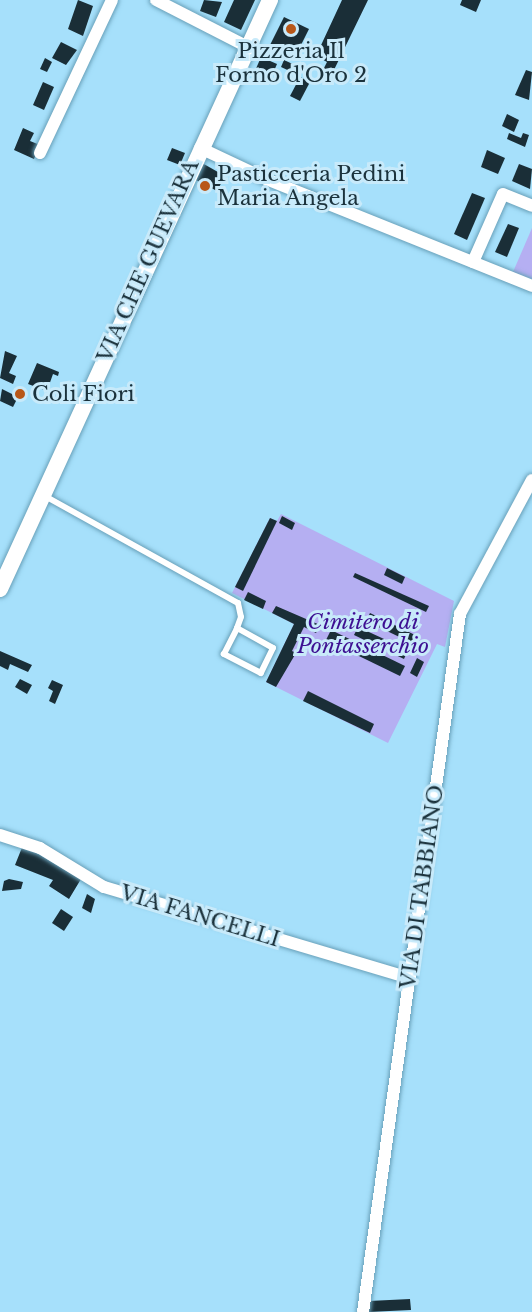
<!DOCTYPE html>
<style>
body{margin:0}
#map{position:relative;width:532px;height:1312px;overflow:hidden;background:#a6e0fb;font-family:"Libre Baskerville",serif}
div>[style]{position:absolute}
.green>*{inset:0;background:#b5aff2}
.building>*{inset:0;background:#1a2e37}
.roads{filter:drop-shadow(0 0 2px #68a0b9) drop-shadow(0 0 2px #68a0b9)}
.service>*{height:6px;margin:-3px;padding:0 3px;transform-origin:3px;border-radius:3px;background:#fff}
.minor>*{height:12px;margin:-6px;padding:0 6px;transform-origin:6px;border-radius:6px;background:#fff}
.secondary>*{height:16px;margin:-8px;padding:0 8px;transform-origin:8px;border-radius:8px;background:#fff}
.dots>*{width:16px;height:16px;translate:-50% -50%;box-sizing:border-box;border:3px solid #c8eafa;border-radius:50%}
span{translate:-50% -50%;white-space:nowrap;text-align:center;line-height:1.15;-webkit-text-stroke:6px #c8eafa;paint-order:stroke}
.poi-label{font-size:21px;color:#1b323c}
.left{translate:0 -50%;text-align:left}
.street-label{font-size:21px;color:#1b323c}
.park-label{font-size:21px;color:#3d1092;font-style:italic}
</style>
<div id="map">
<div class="green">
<div style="clip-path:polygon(532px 228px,532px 279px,513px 272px)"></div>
<div style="clip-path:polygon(281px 514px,454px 601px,445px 647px,437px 644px,388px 743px,266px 682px,294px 624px,232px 593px,270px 518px,277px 521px)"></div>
</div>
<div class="building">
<div style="clip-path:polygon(78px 0,93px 6px,83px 36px,68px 29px)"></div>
<div style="clip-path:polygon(204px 0,222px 2px,216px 17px,200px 11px)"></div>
<div style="clip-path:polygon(234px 0,255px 0,241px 30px,224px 22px)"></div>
<div style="clip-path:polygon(342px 0,368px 0,332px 74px,323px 70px,327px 62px,316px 56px)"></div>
<div style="clip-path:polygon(462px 0,481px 0,476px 12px,460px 5px)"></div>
<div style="clip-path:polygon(284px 17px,309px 29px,295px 57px,270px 45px)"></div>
<div style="clip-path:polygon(61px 42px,77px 50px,66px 65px,52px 58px)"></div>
<div style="clip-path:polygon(261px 57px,277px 64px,271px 78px,255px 71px)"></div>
<div style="clip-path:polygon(45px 58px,52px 62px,47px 72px,40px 69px)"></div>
<div style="clip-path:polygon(284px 60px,299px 67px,296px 74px,281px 67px)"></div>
<div style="clip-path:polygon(526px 70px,532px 72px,529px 100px,515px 95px)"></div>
<div style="clip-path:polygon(300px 77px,310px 82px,300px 101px,290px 96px)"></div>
<div style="clip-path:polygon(43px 82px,54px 87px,44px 110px,33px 105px)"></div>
<div style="clip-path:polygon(507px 114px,519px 120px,514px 132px,502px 126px)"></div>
<div style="clip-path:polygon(23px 128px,34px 133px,30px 141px,40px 145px,34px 159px,14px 150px)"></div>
<div style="clip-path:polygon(509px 133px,521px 138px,523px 133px,529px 135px,525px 147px,507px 139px)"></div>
<div style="clip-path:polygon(172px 148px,185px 153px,180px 165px,167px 160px)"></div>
<div style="clip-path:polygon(487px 150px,505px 158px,498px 174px,481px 167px)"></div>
<div style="clip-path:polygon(202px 163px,225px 176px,217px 191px,194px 179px)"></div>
<div style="clip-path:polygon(519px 164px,532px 169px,530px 189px,512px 181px)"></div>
<div style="clip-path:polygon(472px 193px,485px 198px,467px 240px,454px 234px)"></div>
<div style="clip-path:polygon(508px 224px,519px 228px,507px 257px,495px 252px)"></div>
<div style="clip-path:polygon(5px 351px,17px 356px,9px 373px,16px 376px,13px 384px,0 378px)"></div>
<div style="clip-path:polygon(37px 363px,59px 372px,58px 376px,53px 374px,47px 391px,28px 384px)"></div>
<div style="clip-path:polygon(2px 389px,18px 397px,13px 407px,0 401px)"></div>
<div style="clip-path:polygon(282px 516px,295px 523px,292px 530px,279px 523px)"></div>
<div style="clip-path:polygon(270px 518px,277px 521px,243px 591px,235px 587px)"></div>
<div style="clip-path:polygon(387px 568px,405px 577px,402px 584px,384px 575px)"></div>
<div style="clip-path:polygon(355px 573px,429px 606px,426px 612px,353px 577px)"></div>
<div style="clip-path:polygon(248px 592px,266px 601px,263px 609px,244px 600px)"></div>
<div style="clip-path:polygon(276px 606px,320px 625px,316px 633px,304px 627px,292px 651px,296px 653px,276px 687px,266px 682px,294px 624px,272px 613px)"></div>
<div style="clip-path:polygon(370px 613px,415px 635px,412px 643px,366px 621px)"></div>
<div style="clip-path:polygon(358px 627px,408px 650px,404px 659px,354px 635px)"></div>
<div style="clip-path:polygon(331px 630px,405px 666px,400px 676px,326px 640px)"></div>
<div style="clip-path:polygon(0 651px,32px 665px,28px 672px,10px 664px,8px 670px,0 666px)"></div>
<div style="clip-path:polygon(417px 658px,424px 662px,417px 677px,410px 673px)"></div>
<div style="clip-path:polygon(20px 679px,32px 685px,27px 694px,15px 687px)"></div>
<div style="clip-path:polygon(52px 680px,63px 685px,55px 704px,49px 701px,53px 691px,48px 688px)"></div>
<div style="clip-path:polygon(308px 691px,374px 724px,370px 733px,303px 701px)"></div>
<div style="clip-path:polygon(23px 845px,81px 879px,69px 899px,49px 886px,53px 880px,15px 865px)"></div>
<div style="clip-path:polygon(9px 879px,23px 882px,21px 889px,2px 891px,4px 881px)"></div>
<div style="clip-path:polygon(87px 894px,95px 899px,91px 913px,82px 908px)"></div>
<div style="clip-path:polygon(61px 909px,73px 917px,64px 931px,52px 923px)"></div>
<div style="clip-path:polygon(410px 1299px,411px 1310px,368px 1312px,369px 1301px)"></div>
</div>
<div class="roads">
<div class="service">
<div style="left:43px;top:495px;width:223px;rotate:29deg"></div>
<div style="left:238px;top:603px;width:14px;rotate:78deg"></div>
<div style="left:241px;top:617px;width:12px;rotate:110deg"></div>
<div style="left:237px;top:628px;width:41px;rotate:29.1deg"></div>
<div style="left:273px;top:648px;width:28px;rotate:116deg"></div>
<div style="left:261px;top:673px;width:42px;rotate:-152.8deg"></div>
<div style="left:224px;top:654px;width:29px;rotate:-63deg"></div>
</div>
<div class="minor">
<div style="left:156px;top:0;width:103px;rotate:27.1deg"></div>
<div style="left:200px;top:148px;width:73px;rotate:25.2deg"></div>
<div style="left:266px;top:179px;width:287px;rotate:21.9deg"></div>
<div style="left:40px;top:153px;width:169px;rotate:-64.8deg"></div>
<div style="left:473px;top:262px;width:74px;rotate:-66.2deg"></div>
<div style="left:503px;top:194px;width:31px;rotate:22deg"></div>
<div style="left:0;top:835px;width:42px;rotate:18deg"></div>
<div style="left:40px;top:848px;width:75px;rotate:31.4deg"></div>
<div style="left:104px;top:887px;width:318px;rotate:16.6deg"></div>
<div style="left:363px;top:1312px;width:705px;rotate:-82.09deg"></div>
<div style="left:460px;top:614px;width:152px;rotate:-61.8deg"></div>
</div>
<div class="secondary">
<div style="left:0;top:589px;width:648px;rotate:-65.37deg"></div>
</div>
</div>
<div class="dots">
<div style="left:291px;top:29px;background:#b85718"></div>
<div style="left:205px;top:186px;background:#b85718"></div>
<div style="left:20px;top:394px;background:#b85718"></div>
</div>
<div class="poi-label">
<span style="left:291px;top:63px">Pizzeria Il<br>Forno d'Oro 2</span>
<span class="left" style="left:217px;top:186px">Pasticceria Pedini<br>Maria Angela</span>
<span class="left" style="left:32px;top:394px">Coli Fiori</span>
</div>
<div class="street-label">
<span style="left:148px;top:261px;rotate:-66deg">VIA CHE GUEVARA</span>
<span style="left:422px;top:887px;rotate:-82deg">VIA DI TABBIANO</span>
<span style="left:200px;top:916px;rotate:17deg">VIA FANCELLI</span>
</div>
<div class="park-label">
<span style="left:363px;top:634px">Cimitero di<br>Pontasserchio</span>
</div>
</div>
